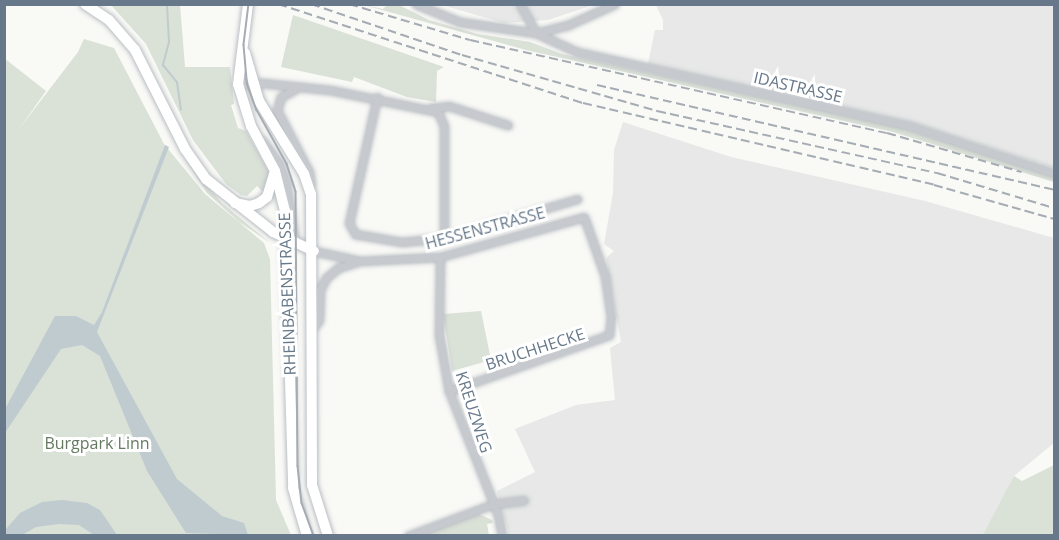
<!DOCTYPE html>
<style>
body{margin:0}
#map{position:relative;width:1059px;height:540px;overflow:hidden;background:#f9f9f6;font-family:"Open Sans",sans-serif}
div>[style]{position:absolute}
.built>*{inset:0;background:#e7e8e7}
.green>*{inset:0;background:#dae1d7}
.water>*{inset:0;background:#c0cbd0}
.stream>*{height:2px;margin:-1px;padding:0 1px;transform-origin:1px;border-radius:1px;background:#c0cbd0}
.roads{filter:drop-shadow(0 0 2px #babfc4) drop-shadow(0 0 2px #babfc4)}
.street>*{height:7px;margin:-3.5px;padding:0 3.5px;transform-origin:3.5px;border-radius:3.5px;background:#c6cace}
.secondary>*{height:10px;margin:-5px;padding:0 5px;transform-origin:5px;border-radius:5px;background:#fff}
.tram>*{height:1.5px;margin:-0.75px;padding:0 0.75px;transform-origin:0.75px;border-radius:0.75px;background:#a6acb3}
.rail>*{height:2px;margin-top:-1px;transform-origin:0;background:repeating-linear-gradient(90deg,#a6acb3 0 9px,transparent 0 13.5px)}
span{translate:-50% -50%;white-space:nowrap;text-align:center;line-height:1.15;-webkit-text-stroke:6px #fff;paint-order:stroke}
.street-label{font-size:16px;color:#667889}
.park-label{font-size:16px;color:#667a61}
.frame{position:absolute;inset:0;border:6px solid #667889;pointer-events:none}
</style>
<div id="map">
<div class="built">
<div style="clip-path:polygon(442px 5px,593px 5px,548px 20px,504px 23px)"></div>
<div style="clip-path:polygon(656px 5px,1054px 5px,1054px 168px,911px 122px,648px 64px,655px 30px,663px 30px,663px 20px)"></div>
<div style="clip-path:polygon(623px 122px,731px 157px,925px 201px,1054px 238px,1054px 443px,1014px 476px,986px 535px,509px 535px,497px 491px,535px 472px,515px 429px,576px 405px,615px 400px,610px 348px,621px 342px,606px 258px,614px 251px,604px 244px,613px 193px,614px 150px)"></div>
</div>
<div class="green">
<div style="clip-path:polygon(111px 5px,180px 5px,185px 67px,230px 67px,234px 104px,231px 105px,238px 128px,246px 131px,268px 170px,270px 180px,265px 194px,257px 186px,247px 196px,241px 195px,226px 184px,193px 140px,146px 44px)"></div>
<div style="clip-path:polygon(364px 5px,383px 9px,387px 5px,399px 5px,429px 20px,478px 34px,530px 42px,562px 54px,895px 126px,997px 157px,1054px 177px,1054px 182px,893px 132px,526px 50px)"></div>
<div style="clip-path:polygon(293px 15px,444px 67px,437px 71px,436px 102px,407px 97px,354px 77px,352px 82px,281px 67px)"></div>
<div style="clip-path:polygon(84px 39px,114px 48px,164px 144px,205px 194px,264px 243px,270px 259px,276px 500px,291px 535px,5px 535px,4px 58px,46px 91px,19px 129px,78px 52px)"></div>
<div style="clip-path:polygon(185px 159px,222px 203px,269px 242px,239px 222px,207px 193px)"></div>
<div style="clip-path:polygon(481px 311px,491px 360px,452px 371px,443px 314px)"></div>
<div style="clip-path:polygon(1054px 465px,1054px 535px,983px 535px,1014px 476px,1022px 481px)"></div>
<div style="clip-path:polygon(477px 513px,492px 520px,493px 523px,487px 524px,489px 535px,420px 536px)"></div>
</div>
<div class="water">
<div style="clip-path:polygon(165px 145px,169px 147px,97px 332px,177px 479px,222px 516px,244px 523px,248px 535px,186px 533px,147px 471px,100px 356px,82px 345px,61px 349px,5px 433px,5px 409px,55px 316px,76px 316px,94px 325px,102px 312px)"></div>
<div style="clip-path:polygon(62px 500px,87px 503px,100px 510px,117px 535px,94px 535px,79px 525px,59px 524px,36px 527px,22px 535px,5px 535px,5px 530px,20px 513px,42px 502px)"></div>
</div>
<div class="stream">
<div style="left:167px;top:4px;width:38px;rotate:87deg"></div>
<div style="left:169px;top:42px;width:24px;rotate:105deg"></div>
<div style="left:163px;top:65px;width:22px;rotate:51deg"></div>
<div style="left:177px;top:82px;width:28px;rotate:82deg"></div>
</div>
<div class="roads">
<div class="street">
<div style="left:416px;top:4px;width:48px;rotate:22.2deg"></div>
<div style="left:460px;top:22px;width:77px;rotate:8.2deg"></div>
<div style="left:536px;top:33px;width:33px;rotate:-14deg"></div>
<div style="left:568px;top:25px;width:51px;rotate:-24.1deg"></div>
<div style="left:520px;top:4px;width:33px;rotate:61deg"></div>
<div style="left:536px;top:33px;width:45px;rotate:24.9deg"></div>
<div style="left:577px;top:52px;width:341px;rotate:12.5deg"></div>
<div style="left:910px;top:126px;width:151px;rotate:18.1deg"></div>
<div style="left:238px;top:84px;width:24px;rotate:-2deg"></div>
<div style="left:262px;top:83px;width:68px;rotate:5.9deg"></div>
<div style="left:330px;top:90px;width:110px;rotate:11.5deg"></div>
<div style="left:438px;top:112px;width:15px;rotate:67deg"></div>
<div style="left:444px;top:126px;width:112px;rotate:90deg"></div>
<div style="left:299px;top:87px;width:21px;rotate:151deg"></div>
<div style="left:281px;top:97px;width:14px;rotate:107deg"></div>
<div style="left:277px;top:110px;width:70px;rotate:62.7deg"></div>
<div style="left:309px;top:172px;width:13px;rotate:81deg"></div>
<div style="left:377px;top:97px;width:129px;rotate:102.5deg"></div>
<div style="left:349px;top:223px;width:13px;rotate:61deg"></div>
<div style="left:355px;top:234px;width:48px;rotate:9.7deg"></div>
<div style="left:402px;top:242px;width:42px;rotate:-5.4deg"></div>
<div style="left:444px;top:238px;width:139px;rotate:-16.3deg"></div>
<div style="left:431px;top:108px;width:18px;rotate:-6deg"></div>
<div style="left:449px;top:106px;width:62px;rotate:17.9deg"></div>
<div style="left:262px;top:140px;width:29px;rotate:54deg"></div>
<div style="left:279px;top:163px;width:20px;rotate:70deg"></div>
<div style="left:286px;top:182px;width:62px;rotate:81.6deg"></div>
<div style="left:314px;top:251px;width:47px;rotate:12.3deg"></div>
<div style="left:360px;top:261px;width:80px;rotate:-2.9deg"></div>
<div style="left:440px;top:257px;width:149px;rotate:-15.5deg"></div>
<div style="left:584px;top:217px;width:63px;rotate:70.4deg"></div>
<div style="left:605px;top:276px;width:41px;rotate:81.7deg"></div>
<div style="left:611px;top:317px;width:18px;rotate:96deg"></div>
<div style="left:609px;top:335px;width:170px;rotate:160.7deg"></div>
<div style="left:440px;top:257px;width:78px;rotate:90.7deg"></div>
<div style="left:439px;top:335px;width:57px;rotate:79.9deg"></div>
<div style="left:449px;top:391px;width:133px;rotate:68.4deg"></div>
<div style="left:498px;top:515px;width:21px;rotate:79deg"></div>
<div style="left:312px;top:330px;width:12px;rotate:-55deg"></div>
<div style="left:319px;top:320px;width:30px;rotate:-88deg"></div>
<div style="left:320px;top:290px;width:13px;rotate:-63deg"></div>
<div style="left:326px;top:278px;width:16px;rotate:-40deg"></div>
<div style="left:338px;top:268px;width:20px;rotate:-18deg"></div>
<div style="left:408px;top:536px;width:91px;rotate:-20.6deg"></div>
<div style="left:493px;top:504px;width:31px;rotate:-7deg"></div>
</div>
<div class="secondary">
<div style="left:85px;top:4px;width:29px;rotate:34deg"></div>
<div style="left:109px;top:20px;width:40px;rotate:49deg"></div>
<div style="left:135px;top:50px;width:111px;rotate:63.2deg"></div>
<div style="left:185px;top:149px;width:37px;rotate:55deg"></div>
<div style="left:206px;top:179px;width:85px;rotate:38.3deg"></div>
<div style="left:273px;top:232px;width:45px;rotate:24.9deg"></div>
<div style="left:248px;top:4px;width:81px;rotate:97.1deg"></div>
<div style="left:238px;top:84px;width:44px;rotate:72.8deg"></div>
<div style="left:251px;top:126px;width:51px;rotate:61.9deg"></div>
<div style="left:275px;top:171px;width:41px;rotate:76deg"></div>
<div style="left:285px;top:211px;width:277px;rotate:88.3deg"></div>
<div style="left:293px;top:488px;width:50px;rotate:73.7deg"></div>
<div style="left:245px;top:53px;width:50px;rotate:73.7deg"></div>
<div style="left:259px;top:101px;width:86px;rotate:58.3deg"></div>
<div style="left:304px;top:174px;width:21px;rotate:71deg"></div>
<div style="left:311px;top:194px;width:291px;rotate:89.8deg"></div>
<div style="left:312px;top:485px;width:53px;rotate:72.6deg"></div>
<div style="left:235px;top:203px;width:15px;rotate:11deg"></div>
<div style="left:250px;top:206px;width:9px;rotate:-18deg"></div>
<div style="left:259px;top:203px;width:10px;rotate:-37deg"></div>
<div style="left:267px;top:197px;width:24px;rotate:-73deg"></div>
</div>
</div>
<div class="tram">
<div style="left:249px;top:4px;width:41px;rotate:97deg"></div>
<div style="left:244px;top:45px;width:38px;rotate:85deg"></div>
<div style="left:247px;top:83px;width:29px;rotate:70deg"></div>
<div style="left:257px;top:110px;width:62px;rotate:60.9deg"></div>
<div style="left:287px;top:164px;width:29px;rotate:72deg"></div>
<div style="left:296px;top:192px;width:274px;rotate:89.6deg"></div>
<div style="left:298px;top:466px;width:37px;rotate:84deg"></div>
<div style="left:302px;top:503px;width:35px;rotate:70deg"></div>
</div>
<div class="rail">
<div style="left:278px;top:4px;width:321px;rotate:18deg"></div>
<div style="left:583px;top:103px;width:360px;rotate:13.1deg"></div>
<div style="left:934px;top:185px;width:125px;rotate:15.8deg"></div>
<div style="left:311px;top:4px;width:159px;rotate:18.7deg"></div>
<div style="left:462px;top:55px;width:203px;rotate:16deg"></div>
<div style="left:657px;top:111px;width:287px;rotate:12.5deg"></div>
<div style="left:937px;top:173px;width:122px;rotate:16.7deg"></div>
<div style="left:349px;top:4px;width:126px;rotate:16.6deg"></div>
<div style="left:470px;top:40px;width:427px;rotate:12.6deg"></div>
<div style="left:887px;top:133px;width:140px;rotate:16.2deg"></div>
<div style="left:597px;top:85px;width:469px;rotate:12.9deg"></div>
</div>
<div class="street-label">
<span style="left:798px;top:87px;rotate:13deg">IDASTRASSE</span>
<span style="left:485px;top:228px;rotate:-15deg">HESSENSTRASSE</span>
<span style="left:287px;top:294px;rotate:-92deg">RHEINBABENSTRASSE</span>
<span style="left:535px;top:349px;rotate:-18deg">BRUCHHECKE</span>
<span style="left:474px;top:412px;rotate:72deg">KREUZWEG</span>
</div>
<div class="park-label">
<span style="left:97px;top:443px">Burgpark Linn</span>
</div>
<div class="frame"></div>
</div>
